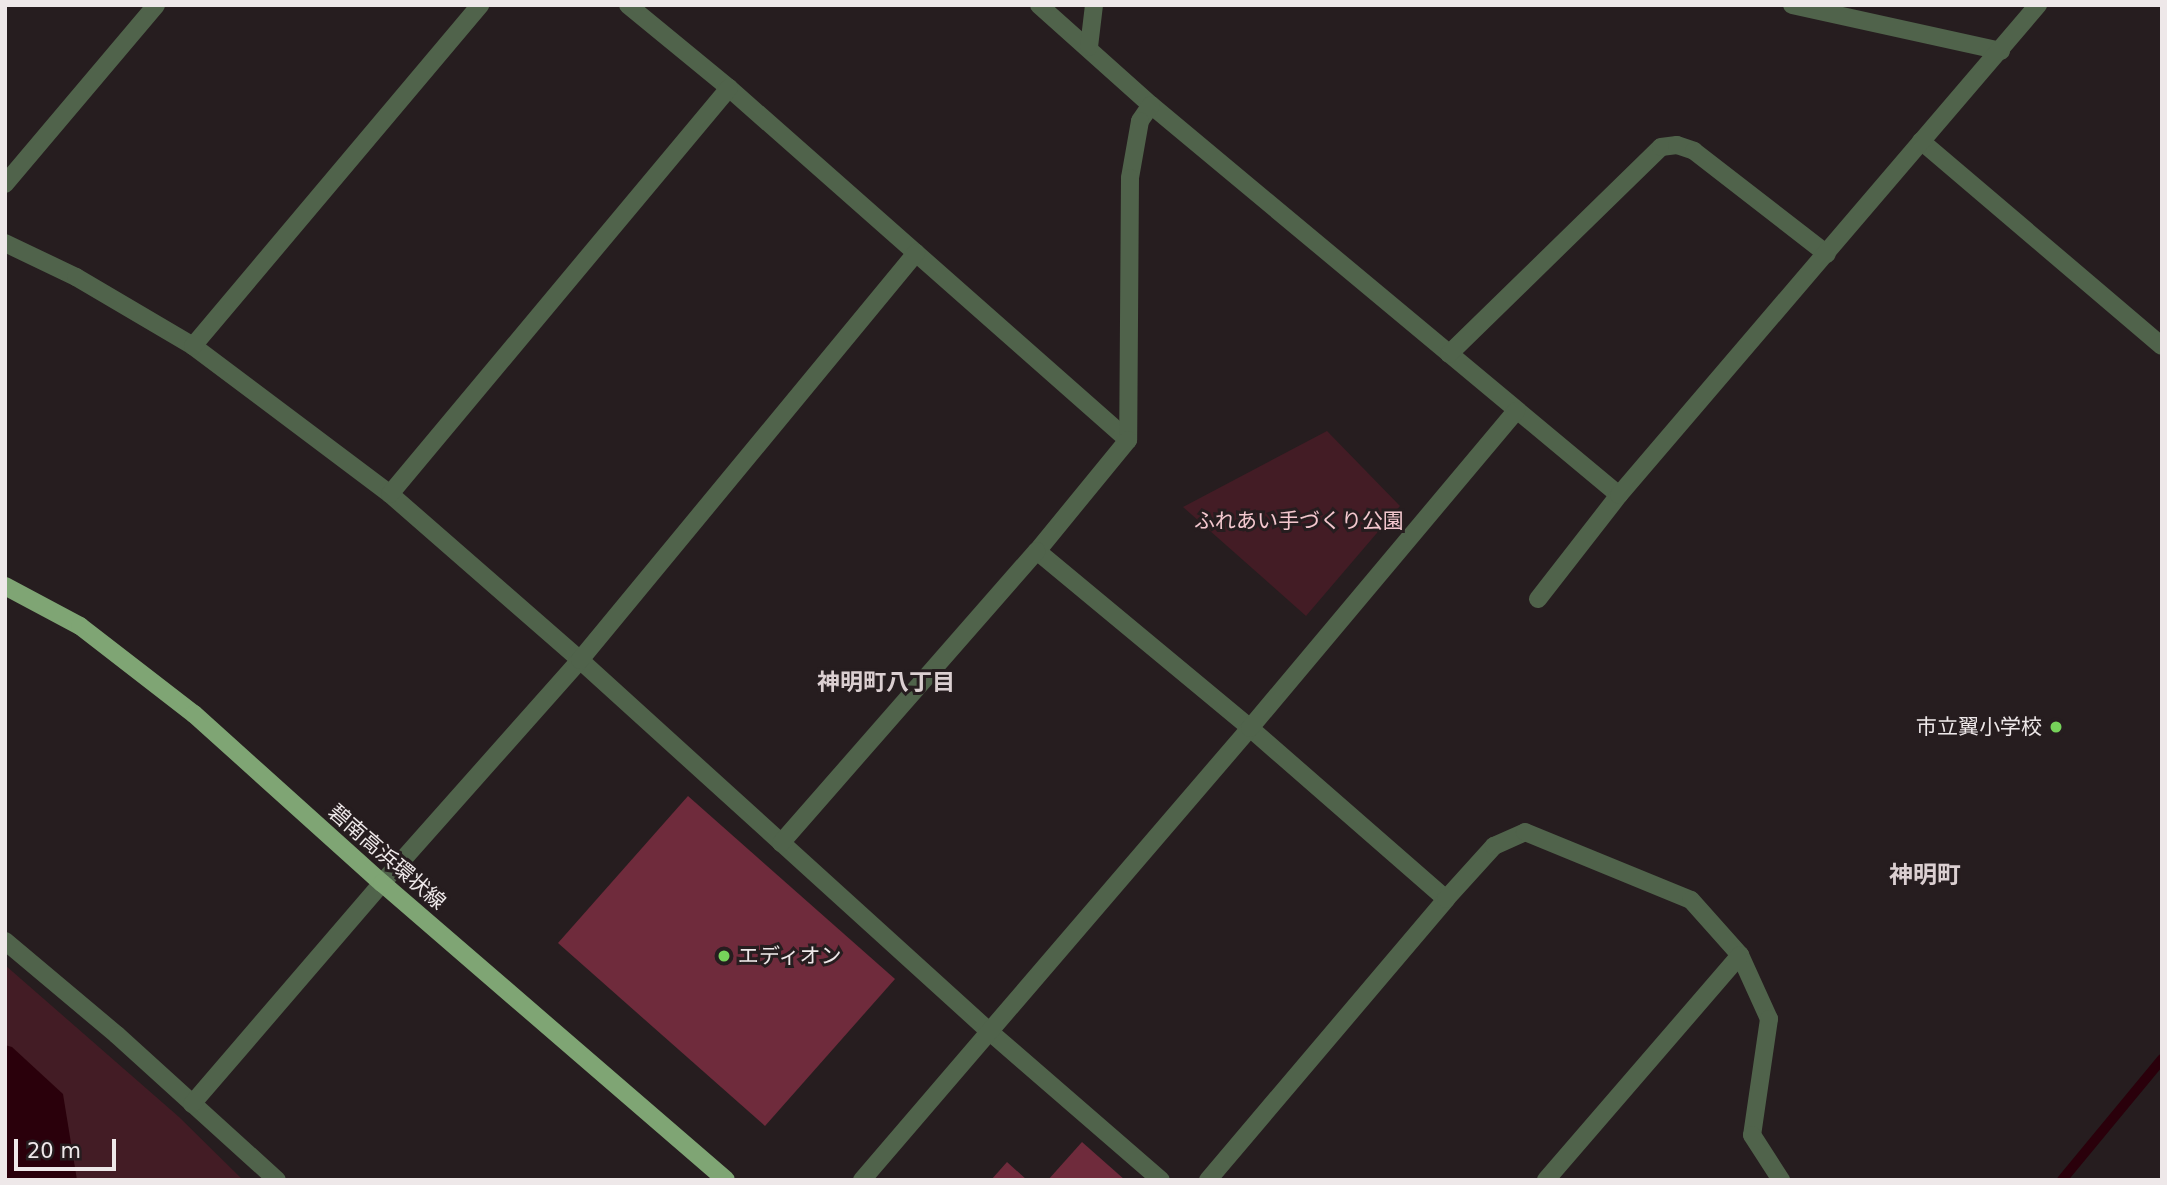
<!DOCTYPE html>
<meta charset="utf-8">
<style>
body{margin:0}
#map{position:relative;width:2167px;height:1185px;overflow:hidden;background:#261d1f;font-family:"DejaVu Sans","Noto Sans JP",sans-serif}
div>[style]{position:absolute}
.green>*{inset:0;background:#431c25}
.water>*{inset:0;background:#2a000b}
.stream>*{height:10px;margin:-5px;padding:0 5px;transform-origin:5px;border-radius:5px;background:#2a000b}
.building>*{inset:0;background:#6f2b3c}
.minor>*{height:18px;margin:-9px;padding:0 9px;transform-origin:9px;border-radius:9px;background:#50634b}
.major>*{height:18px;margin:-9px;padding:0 9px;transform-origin:9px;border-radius:9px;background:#7fa574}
.dots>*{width:19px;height:19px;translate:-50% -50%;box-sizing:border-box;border:4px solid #261d1f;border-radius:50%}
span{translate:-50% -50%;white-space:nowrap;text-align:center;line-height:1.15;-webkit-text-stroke:6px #261d1f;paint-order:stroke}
.park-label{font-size:21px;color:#f3c7ce}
.poi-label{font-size:21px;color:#eee8e9}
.right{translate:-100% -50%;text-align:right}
.left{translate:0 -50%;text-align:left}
.street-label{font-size:21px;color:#eee8e9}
.neighbourhood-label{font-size:23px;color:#dbcfd1;font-weight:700}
.quarter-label{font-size:24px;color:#dbcfd1;font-weight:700}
.frame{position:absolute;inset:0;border:7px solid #eee8e9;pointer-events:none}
.scale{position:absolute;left:14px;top:1139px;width:102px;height:32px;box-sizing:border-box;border:4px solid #eee8e9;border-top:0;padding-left:9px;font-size:21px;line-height:24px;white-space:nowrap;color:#eee8e9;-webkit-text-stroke:5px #261d1f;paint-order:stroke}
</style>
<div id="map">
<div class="green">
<div style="clip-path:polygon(1327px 431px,1400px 506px,1306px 616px,1183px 507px)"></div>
<div style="clip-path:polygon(5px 965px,179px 1117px,243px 1180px,5px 1180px)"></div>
</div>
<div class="water">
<div style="clip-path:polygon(5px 1045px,12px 1047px,63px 1094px,77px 1180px,5px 1180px)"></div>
</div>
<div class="stream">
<div style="left:2062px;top:1180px;width:157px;rotate:-50.4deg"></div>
</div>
<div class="building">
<div style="clip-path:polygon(688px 796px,895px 979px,765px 1126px,558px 943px)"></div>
<div style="clip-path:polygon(1082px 1142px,1125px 1180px,1048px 1180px)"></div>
<div style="clip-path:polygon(1007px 1162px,1027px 1180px,991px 1180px)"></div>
</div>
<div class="minor">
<div style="left:628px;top:5px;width:131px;rotate:39.4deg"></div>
<div style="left:729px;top:88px;width:532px;rotate:41.42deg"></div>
<div style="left:1039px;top:5px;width:150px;rotate:41.8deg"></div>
<div style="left:1151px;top:105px;width:609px;rotate:39.81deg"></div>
<div style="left:1792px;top:5px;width:214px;rotate:12.4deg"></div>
<div style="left:1089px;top:47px;width:42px;rotate:-83.2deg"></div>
<div style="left:1151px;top:105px;width:19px;rotate:125deg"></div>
<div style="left:1140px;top:121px;width:58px;rotate:100deg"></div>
<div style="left:1130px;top:178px;width:262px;rotate:90.4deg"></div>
<div style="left:1128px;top:440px;width:144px;rotate:129.3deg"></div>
<div style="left:1037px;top:551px;width:277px;rotate:39.7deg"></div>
<div style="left:1250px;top:728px;width:260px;rotate:41.1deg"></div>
<div style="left:1921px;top:141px;width:316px;rotate:40.4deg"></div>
<div style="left:5px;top:184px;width:234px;rotate:-49.8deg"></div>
<div style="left:5px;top:243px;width:79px;rotate:25.6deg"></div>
<div style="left:76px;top:277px;width:136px;rotate:30.5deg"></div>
<div style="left:193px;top:346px;width:246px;rotate:36.9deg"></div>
<div style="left:390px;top:494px;width:252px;rotate:41.1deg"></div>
<div style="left:580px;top:660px;width:554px;rotate:42.22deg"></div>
<div style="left:990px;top:1032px;width:226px;rotate:40.9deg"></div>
<div style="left:193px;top:346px;width:446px;rotate:-49.9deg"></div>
<div style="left:1449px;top:354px;width:296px;rotate:-44.3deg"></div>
<div style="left:1661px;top:147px;width:16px;rotate:-7deg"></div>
<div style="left:1677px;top:145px;width:18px;rotate:19deg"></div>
<div style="left:1694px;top:151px;width:168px;rotate:37.8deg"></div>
<div style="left:390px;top:494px;width:529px;rotate:-50.14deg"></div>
<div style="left:1538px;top:599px;width:132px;rotate:-52.1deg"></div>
<div style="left:1619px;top:495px;width:645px;rotate:-49.47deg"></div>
<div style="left:781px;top:843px;width:388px;rotate:-48.8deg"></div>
<div style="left:5px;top:941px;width:146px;rotate:40deg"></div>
<div style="left:117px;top:1035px;width:216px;rotate:42.2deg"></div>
<div style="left:192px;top:1104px;width:291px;rotate:-49.3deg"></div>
<div style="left:382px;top:883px;width:298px;rotate:-48.4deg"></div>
<div style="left:580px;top:660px;width:528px;rotate:-50.46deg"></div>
<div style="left:862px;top:1180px;width:596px;rotate:-49.36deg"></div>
<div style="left:1250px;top:728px;width:414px;rotate:-50deg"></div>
<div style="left:1208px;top:1180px;width:368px;rotate:-49.7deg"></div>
<div style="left:1446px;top:899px;width:72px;rotate:-47.8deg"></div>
<div style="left:1494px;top:846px;width:34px;rotate:-24deg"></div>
<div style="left:1525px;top:832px;width:179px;rotate:22.3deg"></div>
<div style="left:1691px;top:900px;width:74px;rotate:48.3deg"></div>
<div style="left:1740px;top:955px;width:70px;rotate:65.6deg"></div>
<div style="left:1769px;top:1019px;width:117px;rotate:98.3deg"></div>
<div style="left:1752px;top:1135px;width:54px;rotate:57.2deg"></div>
<div style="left:1546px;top:1180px;width:297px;rotate:-49.2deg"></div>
</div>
<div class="major">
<div style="left:5px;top:586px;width:85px;rotate:28.1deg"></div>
<div style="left:80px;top:626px;width:144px;rotate:37.7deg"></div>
<div style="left:194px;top:714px;width:253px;rotate:42deg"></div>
<div style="left:382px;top:883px;width:454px;rotate:40.8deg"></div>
</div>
<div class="dots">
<div style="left:2056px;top:727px;background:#76d25a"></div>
<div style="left:724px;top:956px;background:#76d25a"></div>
</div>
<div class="park-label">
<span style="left:1299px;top:521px">ふれあい手づくり公園</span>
</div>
<div class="poi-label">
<span class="right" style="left:2042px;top:727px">市立翼小学校</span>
<span class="left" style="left:738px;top:956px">エディオン</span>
</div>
<div class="street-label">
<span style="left:387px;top:857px;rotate:41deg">碧南高浜環状線</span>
</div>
<div class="neighbourhood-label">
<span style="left:886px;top:682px">神明町八丁目</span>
</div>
<div class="quarter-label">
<span style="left:1925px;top:876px">神明町</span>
</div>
<div class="frame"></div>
<div class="scale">20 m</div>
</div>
